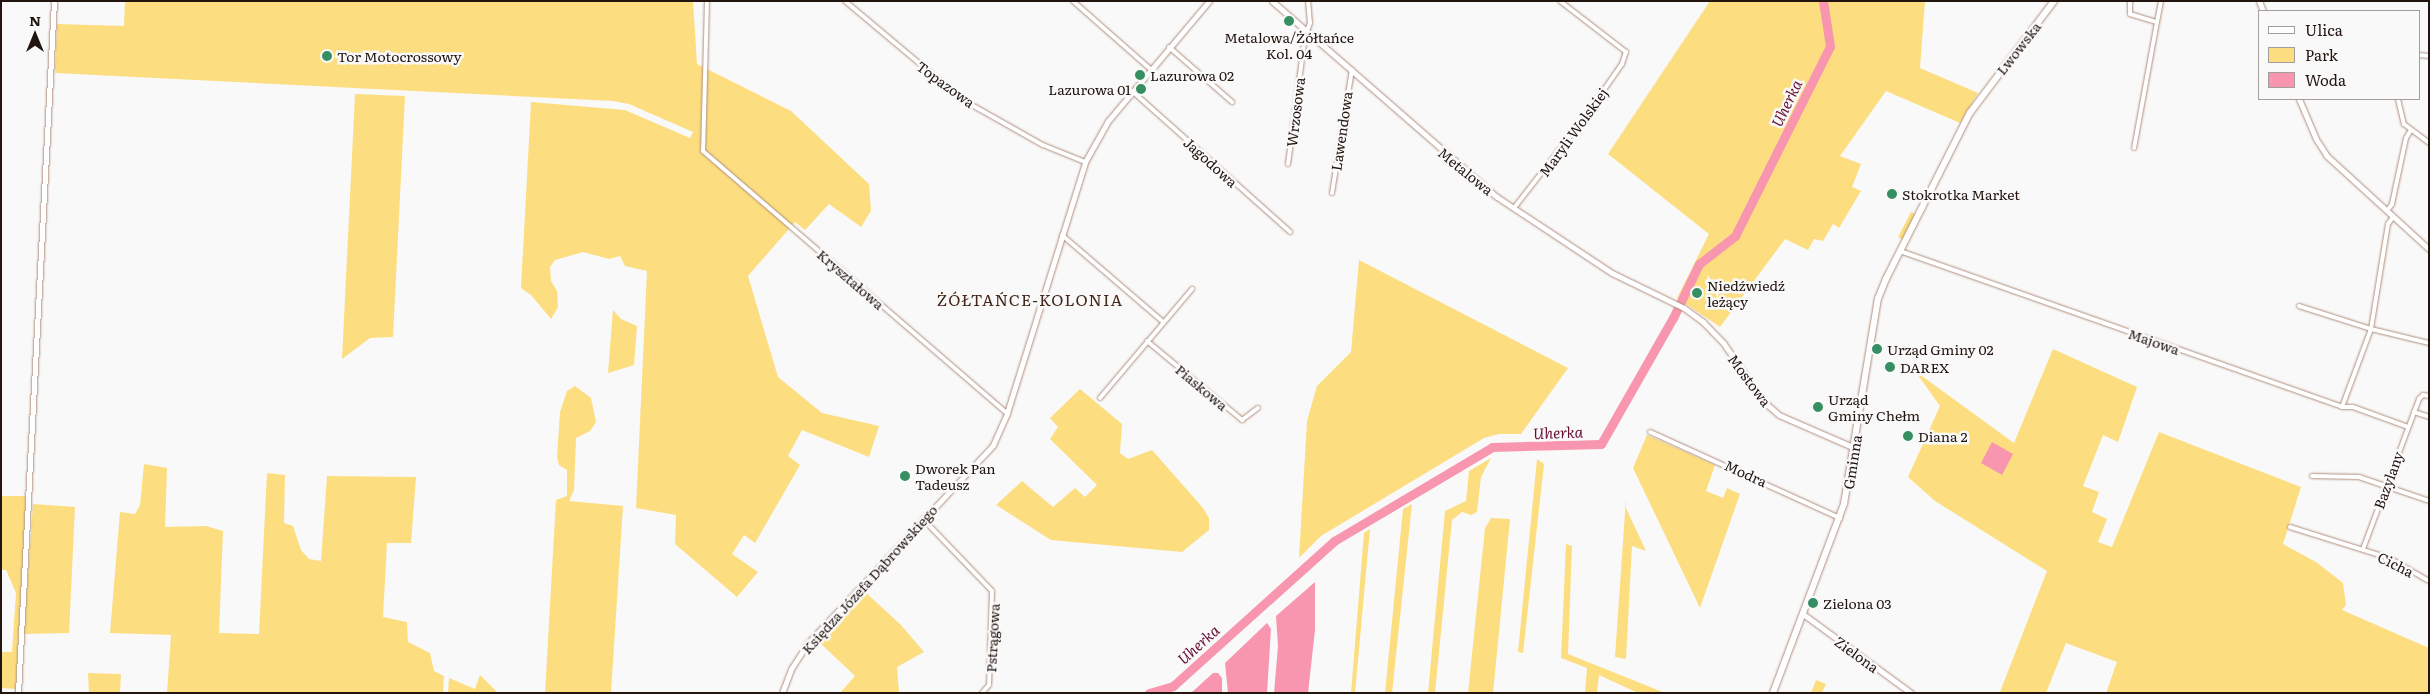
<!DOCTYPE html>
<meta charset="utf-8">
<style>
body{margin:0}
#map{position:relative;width:2430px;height:694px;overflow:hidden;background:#f9f9f9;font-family:Literata,serif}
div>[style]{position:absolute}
.green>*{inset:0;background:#fcde80}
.water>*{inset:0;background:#f896b0}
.river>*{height:9px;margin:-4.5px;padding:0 4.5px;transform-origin:4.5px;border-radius:4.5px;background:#f896b0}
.roads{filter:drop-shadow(0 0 1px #b08e7e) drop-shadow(0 0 1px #b08e7e)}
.minor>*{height:4px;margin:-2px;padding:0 2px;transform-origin:2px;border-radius:2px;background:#fff}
.tertiary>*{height:5px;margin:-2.5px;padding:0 2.5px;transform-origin:2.5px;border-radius:2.5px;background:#fff}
.secondary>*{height:5.5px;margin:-2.75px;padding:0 2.75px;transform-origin:2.75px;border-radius:2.75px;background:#fff}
.dots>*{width:14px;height:14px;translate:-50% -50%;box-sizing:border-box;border:2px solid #f9f9f9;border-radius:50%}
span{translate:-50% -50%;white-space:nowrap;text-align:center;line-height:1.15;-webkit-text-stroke:5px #f9f9f9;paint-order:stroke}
.poi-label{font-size:14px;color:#22150f}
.left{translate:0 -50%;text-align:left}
.right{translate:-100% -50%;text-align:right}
.street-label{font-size:14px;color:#22150f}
.water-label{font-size:15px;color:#671033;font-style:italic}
.quarter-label{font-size:16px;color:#43281a;letter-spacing:1px}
.frame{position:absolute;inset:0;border:2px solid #22150f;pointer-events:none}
.legend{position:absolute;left:2258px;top:10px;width:162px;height:90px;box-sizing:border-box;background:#f9f9f9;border:1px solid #a39e9b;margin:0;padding:6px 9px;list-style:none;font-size:15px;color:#22150f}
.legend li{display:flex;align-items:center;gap:10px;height:25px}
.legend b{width:25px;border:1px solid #a39e9b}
.north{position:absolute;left:10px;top:10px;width:50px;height:50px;-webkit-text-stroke:4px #f9f9f9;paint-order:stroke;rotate:0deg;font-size:14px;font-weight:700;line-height:20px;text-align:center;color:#22150f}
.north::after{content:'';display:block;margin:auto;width:18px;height:22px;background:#22150f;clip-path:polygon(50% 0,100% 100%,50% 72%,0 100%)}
</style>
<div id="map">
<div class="green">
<div style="clip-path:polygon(125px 1px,693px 1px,697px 64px,791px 111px,869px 184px,871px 211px,861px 227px,829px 204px,805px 230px,795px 222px,748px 276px,778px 377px,822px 413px,879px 426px,869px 457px,802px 430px,788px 456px,800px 465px,755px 543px,744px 535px,732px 554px,758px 572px,737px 597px,675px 544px,676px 515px,636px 508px,647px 271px,625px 266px,620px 256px,609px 259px,583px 252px,555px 260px,550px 267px,551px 281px,557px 291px,558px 307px,551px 319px,531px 295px,521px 288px,531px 102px,625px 110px,690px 138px,693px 132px,629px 104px,613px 101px,55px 73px,57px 24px,124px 26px)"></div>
<div style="clip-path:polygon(1710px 1px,1925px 1px,1920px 68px,1978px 93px,1960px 123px,1886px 91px,1840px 156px,1861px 164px,1852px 187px,1861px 191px,1839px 228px,1833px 224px,1823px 241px,1814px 239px,1808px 250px,1785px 239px,1720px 327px,1677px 298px,1709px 234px,1608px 154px)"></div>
<div style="clip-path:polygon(355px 94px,405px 96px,393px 337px,370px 338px,342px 359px)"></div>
<div style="clip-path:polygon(1911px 212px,1916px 214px,1903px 240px,1898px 237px)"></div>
<div style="clip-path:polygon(1359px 260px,1568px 368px,1521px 434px,1499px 434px,1484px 438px,1321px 536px,1299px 558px,1307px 421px,1317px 386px,1351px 352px)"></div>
<div style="clip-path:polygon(613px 310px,621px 319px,637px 326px,634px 365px,608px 373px)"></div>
<div style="clip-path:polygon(2053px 349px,2137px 387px,2118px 442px,2103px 435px,2083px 486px,2099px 492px,2092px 512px,2107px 519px,2098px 542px,2112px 547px,2159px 432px,2301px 487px,2283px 544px,2316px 562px,2343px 583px,2346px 605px,2342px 610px,2429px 648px,2429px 693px,2106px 693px,2117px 662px,2066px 643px,2046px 693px,2000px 692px,2047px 571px,1935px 501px,1908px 477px,1940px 406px,1915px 371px,2014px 443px)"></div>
<div style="clip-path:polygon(575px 386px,591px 398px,596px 422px,590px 431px,576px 438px,574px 490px,569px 501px,623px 506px,611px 693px,545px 693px,556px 500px,567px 496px,567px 470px,559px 465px,557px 457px,560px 412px,567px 391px)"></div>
<div style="clip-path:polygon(1080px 389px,1122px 424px,1120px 453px,1128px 459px,1152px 450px,1203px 508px,1209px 518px,1209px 530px,1182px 552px,1051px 540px,996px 505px,1022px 481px,1053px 507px,1075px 488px,1085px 497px,1097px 485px,1050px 439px,1058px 427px,1050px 418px)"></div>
<div style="clip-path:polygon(1647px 435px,1715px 465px,1706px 491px,1723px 498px,1727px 488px,1740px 494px,1700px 608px,1633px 468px)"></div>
<div style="clip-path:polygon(1491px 458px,1481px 477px,1477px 512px,1471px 515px,1462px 512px,1452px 520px,1435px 693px,1428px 693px,1445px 511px,1466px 501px,1469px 471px)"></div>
<div style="clip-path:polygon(1537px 459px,1544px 464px,1523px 653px,1518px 652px)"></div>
<div style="clip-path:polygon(144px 464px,167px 468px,165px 527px,206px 526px,223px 531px,219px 633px,259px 634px,267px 473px,285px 475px,284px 523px,293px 526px,301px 550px,309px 559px,321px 561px,327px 476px,416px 477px,411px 543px,387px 543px,383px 617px,407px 622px,408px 642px,430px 653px,434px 671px,444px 676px,443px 693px,167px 693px,171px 635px,110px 633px,120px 512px,135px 514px,140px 505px)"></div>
<div style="clip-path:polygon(1px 496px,26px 496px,16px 689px,1px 688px,1px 652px,12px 652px,16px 593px,6px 570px,1px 570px)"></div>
<div style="clip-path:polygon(1626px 498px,1626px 508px,1646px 551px,1632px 546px,1626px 659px,1615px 657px)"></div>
<div style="clip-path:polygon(33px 504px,75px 507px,69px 633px,24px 634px)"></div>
<div style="clip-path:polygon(1412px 504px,1392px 693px,1385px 693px,1403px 509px)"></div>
<div style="clip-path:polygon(1491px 518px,1510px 519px,1493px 693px,1468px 693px,1485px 528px)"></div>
<div style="clip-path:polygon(1370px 529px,1355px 693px,1351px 693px,1364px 533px)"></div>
<div style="clip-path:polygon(1566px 544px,1572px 546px,1568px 654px,1665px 693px,1638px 693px,1599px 675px,1597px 693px,1585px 693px,1587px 668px,1561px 658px)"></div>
<div style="clip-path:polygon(863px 590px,901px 625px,924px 652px,897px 667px,899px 693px,840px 693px,855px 676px,817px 640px)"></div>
<div style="clip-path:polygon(88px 673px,121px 674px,120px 693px,89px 693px)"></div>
<div style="clip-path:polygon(480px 675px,498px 693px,448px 693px,449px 678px,475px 689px)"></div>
<div style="clip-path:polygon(1816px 680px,1826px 684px,1822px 693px,1811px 693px)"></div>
</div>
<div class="water">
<div style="clip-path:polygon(1992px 442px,2013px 454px,2002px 475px,1981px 463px)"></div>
<div style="clip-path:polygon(1315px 582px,1315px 630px,1308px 693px,1274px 693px,1278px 646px,1276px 616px)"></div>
<div style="clip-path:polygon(1267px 623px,1271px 629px,1267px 693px,1228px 693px,1225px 663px)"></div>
<div style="clip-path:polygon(1213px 673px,1218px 673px,1222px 678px,1222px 693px,1191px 693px)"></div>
</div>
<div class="river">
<div style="left:1149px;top:693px;width:25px;rotate:-16deg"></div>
<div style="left:1173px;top:686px;width:217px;rotate:-42deg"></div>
<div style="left:1334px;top:541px;width:184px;rotate:-30.7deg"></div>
<div style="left:1492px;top:447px;width:109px;rotate:-1.6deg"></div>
<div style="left:1601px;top:444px;width:145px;rotate:-60.3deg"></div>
<div style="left:1673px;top:318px;width:60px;rotate:-64.3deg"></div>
<div style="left:1699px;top:264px;width:46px;rotate:-37.9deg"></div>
<div style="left:1735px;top:236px;width:212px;rotate:-63.4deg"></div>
<div style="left:1830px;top:46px;width:46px;rotate:-98.8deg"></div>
</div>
<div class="roads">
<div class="minor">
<div style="left:707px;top:1px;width:150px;rotate:91.5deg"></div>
<div style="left:703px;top:151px;width:401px;rotate:40.8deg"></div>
<div style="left:845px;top:1px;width:154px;rotate:40deg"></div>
<div style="left:963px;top:100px;width:92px;rotate:29.4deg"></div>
<div style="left:1043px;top:145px;width:45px;rotate:22deg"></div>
<div style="left:1073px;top:1px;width:103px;rotate:41.4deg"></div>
<div style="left:2130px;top:1px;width:13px;rotate:90deg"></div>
<div style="left:2130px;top:14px;width:28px;rotate:17deg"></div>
<div style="left:2157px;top:22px;width:128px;rotate:100.3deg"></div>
<div style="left:2157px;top:22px;width:21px;rotate:-79deg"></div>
<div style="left:1169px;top:47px;width:84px;rotate:41.1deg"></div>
<div style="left:2419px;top:55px;width:10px;rotate:6deg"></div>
<div style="left:1132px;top:91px;width:212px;rotate:41.7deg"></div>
<div style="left:2398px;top:99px;width:26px;rotate:77deg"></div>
<div style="left:2404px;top:124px;width:31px;rotate:37deg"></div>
<div style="left:1288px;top:164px;width:129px;rotate:-82.4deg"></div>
<div style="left:1305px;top:36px;width:14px;rotate:-69deg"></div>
<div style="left:1310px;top:23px;width:22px;rotate:-95deg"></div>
<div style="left:1332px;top:193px;width:125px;rotate:-80.8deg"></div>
<div style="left:1514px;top:208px;width:115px;rotate:-52deg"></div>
<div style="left:1585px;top:117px;width:65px;rotate:-55.1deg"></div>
<div style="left:1622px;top:64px;width:13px;rotate:-72deg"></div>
<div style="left:1626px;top:52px;width:83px;rotate:-142.3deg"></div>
<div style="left:2387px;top:211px;width:9px;rotate:-54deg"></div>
<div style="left:2392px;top:204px;width:67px;rotate:-78deg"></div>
<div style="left:2406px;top:138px;width:9px;rotate:-58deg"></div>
<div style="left:1062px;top:235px;width:133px;rotate:40.7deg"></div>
<div style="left:1900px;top:251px;width:469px;rotate:19.4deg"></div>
<div style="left:2342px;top:407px;width:11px"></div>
<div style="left:2353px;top:407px;width:59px;rotate:20deg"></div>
<div style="left:2299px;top:306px;width:76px;rotate:17.7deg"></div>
<div style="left:2371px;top:329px;width:60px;rotate:13.6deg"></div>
<div style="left:1147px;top:341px;width:124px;rotate:39.7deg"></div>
<div style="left:1242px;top:420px;width:20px;rotate:-37deg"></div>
<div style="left:1100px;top:398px;width:143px;rotate:-49.8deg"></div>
<div style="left:2342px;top:407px;width:83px;rotate:-69.6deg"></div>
<div style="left:2371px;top:329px;width:106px;rotate:-80.8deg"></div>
<div style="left:2388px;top:224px;width:9px;rotate:-54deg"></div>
<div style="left:2414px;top:412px;width:16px;rotate:18deg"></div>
<div style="left:1650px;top:432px;width:209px;rotate:24.4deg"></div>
<div style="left:2312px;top:476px;width:47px;rotate:1.2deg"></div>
<div style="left:2359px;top:477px;width:74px;rotate:18.9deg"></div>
<div style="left:923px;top:519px;width:100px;rotate:46.2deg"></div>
<div style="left:992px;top:591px;width:94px;rotate:91.8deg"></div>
<div style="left:989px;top:685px;width:11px;rotate:131deg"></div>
<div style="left:2290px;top:527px;width:104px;rotate:17.4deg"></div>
<div style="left:2389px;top:558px;width:46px;rotate:29.9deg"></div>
<div style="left:2363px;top:549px;width:160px;rotate:-69.5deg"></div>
<div style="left:2419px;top:399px;width:6px;rotate:-45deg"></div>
<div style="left:2423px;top:395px;width:6px;rotate:9deg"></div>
</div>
<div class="tertiary">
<div style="left:1272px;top:1px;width:298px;rotate:41.1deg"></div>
<div style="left:1497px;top:197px;width:138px;rotate:33.5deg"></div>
<div style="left:1612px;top:273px;width:80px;rotate:25.9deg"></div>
<div style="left:1684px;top:308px;width:24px;rotate:36deg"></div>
<div style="left:1703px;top:322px;width:30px;rotate:46deg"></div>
<div style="left:1724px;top:344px;width:69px;rotate:55.6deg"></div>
<div style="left:1763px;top:401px;width:21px;rotate:41deg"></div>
<div style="left:1779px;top:415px;width:83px;rotate:23.5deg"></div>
<div style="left:2259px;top:1px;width:11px;rotate:68deg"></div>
<div style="left:2299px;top:99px;width:43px;rotate:67deg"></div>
<div style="left:2316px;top:139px;width:20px;rotate:57deg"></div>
<div style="left:2327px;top:156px;width:138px;rotate:42.4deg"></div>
<div style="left:1803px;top:614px;width:134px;rotate:36.2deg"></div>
<div style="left:18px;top:693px;width:693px;rotate:-87.02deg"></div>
<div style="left:782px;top:693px;width:26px;rotate:-69deg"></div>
<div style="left:791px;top:669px;width:31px;rotate:-57deg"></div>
<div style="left:808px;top:643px;width:271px;rotate:-46.9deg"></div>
<div style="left:993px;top:445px;width:35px;rotate:-66deg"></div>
<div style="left:1007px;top:413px;width:263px;rotate:-72.7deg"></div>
<div style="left:1085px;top:162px;width:47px;rotate:-60.7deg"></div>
<div style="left:1108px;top:121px;width:157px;rotate:-49.9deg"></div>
</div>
<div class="secondary">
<div style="left:1773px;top:693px;width:202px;rotate:-69.4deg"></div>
<div style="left:1844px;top:504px;width:208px;rotate:-80.6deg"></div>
<div style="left:1878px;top:299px;width:22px;rotate:-68deg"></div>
<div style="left:1886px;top:279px;width:186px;rotate:-63.2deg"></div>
<div style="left:1970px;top:113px;width:140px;rotate:-53.1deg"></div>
</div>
</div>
<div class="dots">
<div style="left:1289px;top:21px;background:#368e63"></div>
<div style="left:327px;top:56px;background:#368e63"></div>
<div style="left:1140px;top:75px;background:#368e63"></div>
<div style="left:1141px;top:89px;background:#368e63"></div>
<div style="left:1892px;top:194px;background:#368e63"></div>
<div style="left:1697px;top:293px;background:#368e63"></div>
<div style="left:1877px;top:349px;background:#368e63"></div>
<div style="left:1890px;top:367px;background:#368e63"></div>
<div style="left:1818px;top:407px;background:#368e63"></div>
<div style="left:1908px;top:436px;background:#368e63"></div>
<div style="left:905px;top:476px;background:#368e63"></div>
<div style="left:1813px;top:603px;background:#368e63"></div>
</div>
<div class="poi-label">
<span style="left:1289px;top:45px">Metalowa/Żółtańce<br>Kol. 04</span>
<span class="left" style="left:337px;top:56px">Tor Motocrossowy</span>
<span class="left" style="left:1150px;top:75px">Lazurowa 02</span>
<span class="right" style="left:1131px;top:89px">Lazurowa 01</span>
<span class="left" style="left:1902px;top:194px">Stokrotka Market</span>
<span class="left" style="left:1707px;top:293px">Niedźwiedź<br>leżący</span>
<span class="left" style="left:1887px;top:349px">Urząd Gminy 02</span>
<span class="left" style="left:1900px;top:367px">DAREX</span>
<span class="left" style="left:1828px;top:407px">Urząd<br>Gminy Chełm</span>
<span class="left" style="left:1918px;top:436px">Diana 2</span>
<span class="left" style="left:915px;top:476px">Dworek Pan<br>Tadeusz</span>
<span class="left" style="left:1823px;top:603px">Zielona 03</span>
</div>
<div class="street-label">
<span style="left:2018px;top:48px;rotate:-52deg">Lwowska</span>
<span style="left:946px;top:84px;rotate:36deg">Topazowa</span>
<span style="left:1295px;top:112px;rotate:-83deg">Wrzosowa</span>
<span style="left:1341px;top:131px;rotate:-82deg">Lawendowa</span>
<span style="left:1573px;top:132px;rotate:-54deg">Maryli Wolskiej</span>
<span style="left:1211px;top:162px;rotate:42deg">Jagodowa</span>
<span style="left:1466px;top:171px;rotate:39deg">Metalowa</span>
<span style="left:851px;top:279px;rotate:41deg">Kryształowa</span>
<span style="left:2154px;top:341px;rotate:19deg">Majowa</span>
<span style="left:1750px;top:380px;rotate:53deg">Mostowa</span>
<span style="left:1202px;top:387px;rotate:40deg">Piaskowa</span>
<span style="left:1852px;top:462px;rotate:-81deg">Gminna</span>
<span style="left:1746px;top:473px;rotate:24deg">Modra</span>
<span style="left:2388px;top:480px;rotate:-70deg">Bazylany</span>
<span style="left:2396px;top:564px;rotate:27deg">Cicha</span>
<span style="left:869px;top:579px;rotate:-48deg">Księdza Józefa Dąbrowskiego</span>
<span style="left:992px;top:638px;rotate:-87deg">Pstrągowa</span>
<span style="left:1857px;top:654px;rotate:36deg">Zielona</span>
</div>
<div class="water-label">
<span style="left:1786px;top:103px;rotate:-64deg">Uherka</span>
<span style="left:1558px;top:432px;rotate:-2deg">Uherka</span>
<span style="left:1198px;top:644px;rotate:-42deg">Uherka</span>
</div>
<div class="quarter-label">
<span style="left:1030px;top:299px">ŻÓŁTAŃCE-KOLONIA</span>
</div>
<div class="frame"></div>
<ul class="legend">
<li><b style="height:6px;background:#fff"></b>Ulica</li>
<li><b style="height:14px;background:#fcde80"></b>Park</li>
<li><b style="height:14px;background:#f896b0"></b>Woda</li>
</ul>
<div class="north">N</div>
</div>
